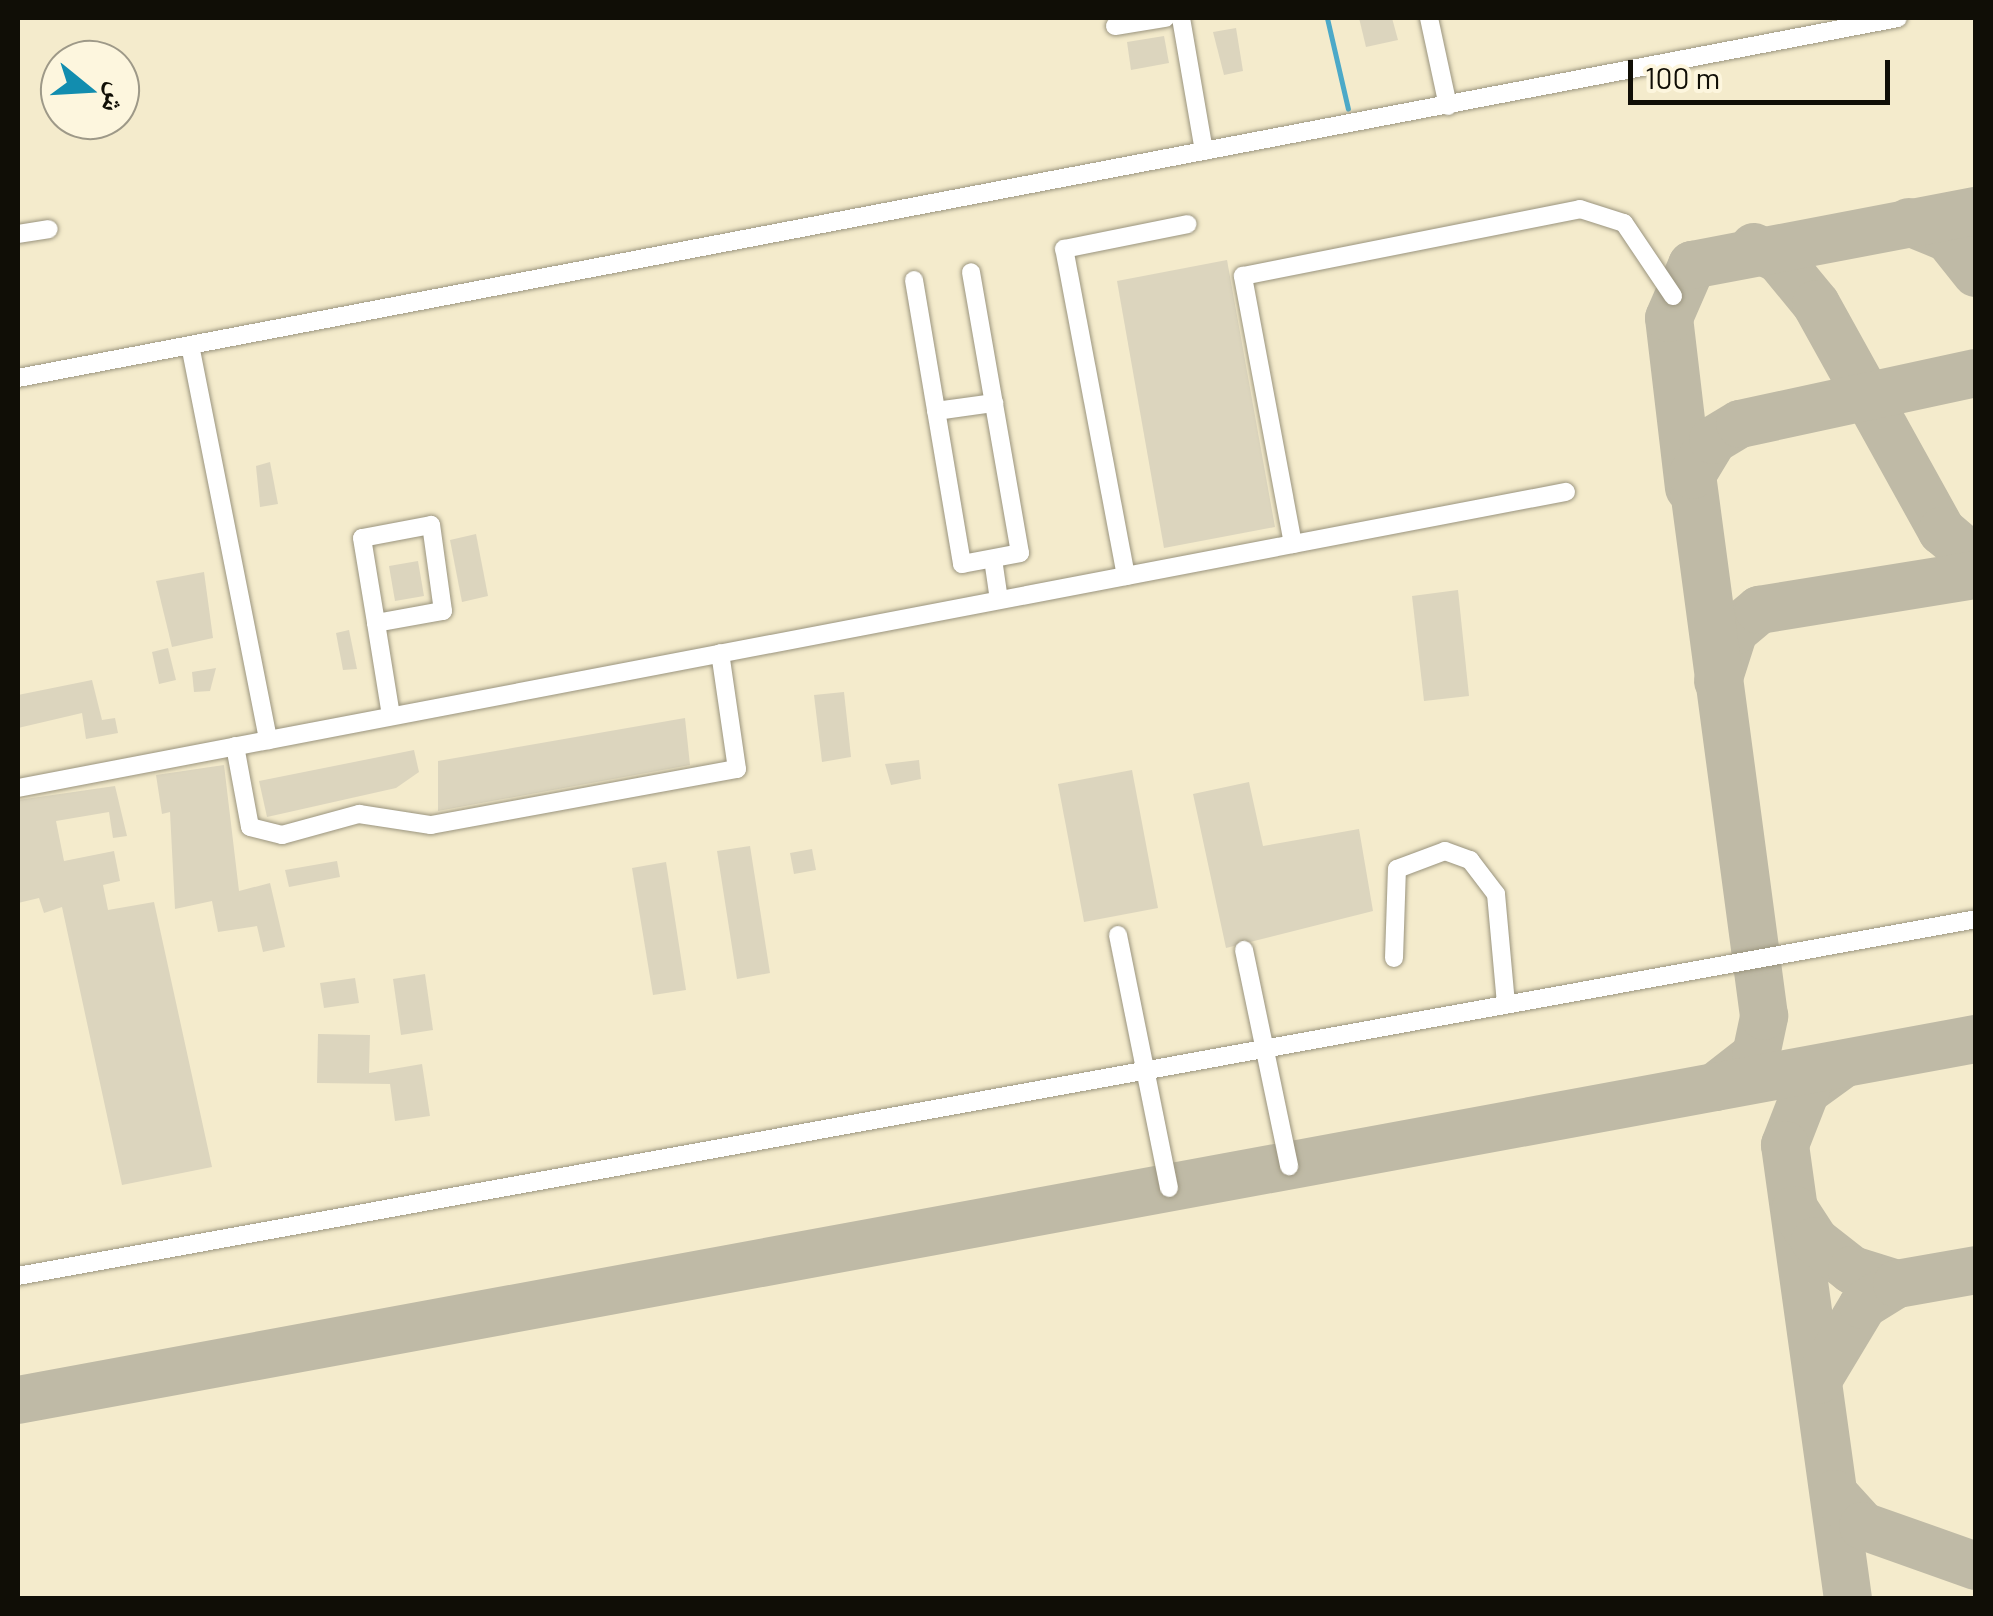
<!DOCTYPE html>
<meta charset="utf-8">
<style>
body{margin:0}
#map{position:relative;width:1993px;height:1616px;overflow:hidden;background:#fdf6de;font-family:Barlow,"Noto Naskh Arabic",sans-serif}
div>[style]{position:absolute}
.built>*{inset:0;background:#f4ebcc}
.stream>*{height:5px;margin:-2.5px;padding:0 2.5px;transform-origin:2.5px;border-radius:2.5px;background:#4ca9c8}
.taxiway>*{height:48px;margin:-24px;padding:0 24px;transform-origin:24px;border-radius:24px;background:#bfbaa6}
.building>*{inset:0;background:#dcd5be}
.roads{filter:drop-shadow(0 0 2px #9a947e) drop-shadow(0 0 2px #9a947e)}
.minor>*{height:18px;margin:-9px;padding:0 9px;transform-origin:9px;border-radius:9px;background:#fff}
span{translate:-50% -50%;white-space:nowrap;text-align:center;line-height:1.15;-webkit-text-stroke:8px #fdf6de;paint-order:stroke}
.frame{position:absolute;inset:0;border:20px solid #100e06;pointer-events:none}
.north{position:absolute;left:40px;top:40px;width:100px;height:100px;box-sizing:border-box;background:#fdf6de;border:2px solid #9e9988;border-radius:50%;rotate:108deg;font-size:28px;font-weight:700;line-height:40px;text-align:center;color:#100e06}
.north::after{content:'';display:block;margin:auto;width:35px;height:45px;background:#128daf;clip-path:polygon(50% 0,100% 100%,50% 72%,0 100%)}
.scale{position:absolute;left:1628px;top:60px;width:262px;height:45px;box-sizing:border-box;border:5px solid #100e06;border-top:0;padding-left:12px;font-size:30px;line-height:35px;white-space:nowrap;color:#100e06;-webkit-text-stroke:8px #fdf6de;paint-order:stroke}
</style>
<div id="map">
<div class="built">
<div style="clip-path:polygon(evenodd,18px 18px,1975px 18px,1975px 1598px,18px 1598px,18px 18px,60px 60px,120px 60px,120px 120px,60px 120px,60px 60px)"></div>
</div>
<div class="stream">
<div style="left:1327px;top:18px;width:93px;rotate:77deg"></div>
</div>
<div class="taxiway">
<div style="left:1909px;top:222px;width:42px;rotate:22.3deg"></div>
<div style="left:1948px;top:238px;width:45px;rotate:51.3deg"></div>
<div style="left:1754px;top:247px;width:28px;rotate:26deg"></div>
<div style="left:1779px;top:259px;width:58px;rotate:50.6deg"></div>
<div style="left:1816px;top:304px;width:260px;rotate:61deg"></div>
<div style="left:1942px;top:531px;width:45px;rotate:40.5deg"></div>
<div style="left:1689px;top:488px;width:171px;rotate:-96.7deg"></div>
<div style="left:1669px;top:318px;width:58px;rotate:-66.5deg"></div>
<div style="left:1692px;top:265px;width:289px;rotate:-10.8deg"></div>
<div style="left:1718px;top:681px;width:52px;rotate:-72.3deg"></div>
<div style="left:1734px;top:631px;width:33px;rotate:-40deg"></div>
<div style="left:1759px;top:610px;width:220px;rotate:-9.2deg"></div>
<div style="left:1843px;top:1064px;width:46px;rotate:143.9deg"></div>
<div style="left:1806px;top:1091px;width:58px;rotate:111.3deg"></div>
<div style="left:1785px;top:1145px;width:457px;rotate:82.1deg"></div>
<div style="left:1715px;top:1087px;width:52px;rotate:-38deg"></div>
<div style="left:1756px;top:1055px;width:40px;rotate:-78deg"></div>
<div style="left:1764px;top:1016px;width:546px;rotate:-97.58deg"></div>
<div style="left:1692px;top:475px;width:41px;rotate:-59deg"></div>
<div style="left:1713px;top:440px;width:31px;rotate:-31deg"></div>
<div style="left:1740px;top:424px;width:241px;rotate:-12.2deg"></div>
<div style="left:1795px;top:1210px;width:37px;rotate:57deg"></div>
<div style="left:1815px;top:1241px;width:47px;rotate:38.1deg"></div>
<div style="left:1852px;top:1270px;width:47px;rotate:17.3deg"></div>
<div style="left:1818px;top:1380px;width:87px;rotate:-59deg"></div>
<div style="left:1863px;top:1305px;width:40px;rotate:-32deg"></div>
<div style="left:1897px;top:1284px;width:80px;rotate:-10deg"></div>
<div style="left:18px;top:1400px;width:1991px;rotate:-10.45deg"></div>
<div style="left:1834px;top:1494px;width:43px;rotate:47.8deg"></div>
<div style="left:1863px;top:1526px;width:120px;rotate:19.5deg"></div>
</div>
<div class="building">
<div style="clip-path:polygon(1359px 18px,1392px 18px,1398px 40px,1366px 47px)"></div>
<div style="clip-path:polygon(1236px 28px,1243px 71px,1224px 75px,1213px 32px)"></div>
<div style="clip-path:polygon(1164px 36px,1169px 63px,1131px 70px,1127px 42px)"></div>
<div style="clip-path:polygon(1227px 260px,1275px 527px,1164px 548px,1117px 281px)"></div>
<div style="clip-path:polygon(270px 462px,278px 504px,260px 507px,256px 466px)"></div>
<div style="clip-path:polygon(476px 534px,488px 596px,462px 602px,450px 540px)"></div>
<div style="clip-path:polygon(418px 561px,424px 596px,395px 601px,389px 566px)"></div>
<div style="clip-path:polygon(204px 572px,213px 638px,172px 647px,156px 581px)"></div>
<div style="clip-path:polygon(1458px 590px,1469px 696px,1424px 701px,1412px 596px)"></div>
<div style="clip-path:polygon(349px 630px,357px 669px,343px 670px,336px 633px)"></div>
<div style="clip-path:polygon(168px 648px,176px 680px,159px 684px,152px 652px)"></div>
<div style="clip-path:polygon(216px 668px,210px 691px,194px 692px,192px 672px)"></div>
<div style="clip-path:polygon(92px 680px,102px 720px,115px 718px,118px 733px,86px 739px,82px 713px,18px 728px,18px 695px)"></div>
<div style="clip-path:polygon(844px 692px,851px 757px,822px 762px,814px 695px)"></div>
<div style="clip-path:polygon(685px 718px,690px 765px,438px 811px,438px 761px)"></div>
<div style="clip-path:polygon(414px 750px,419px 772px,396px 788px,267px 817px,259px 781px)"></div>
<div style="clip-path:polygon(919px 760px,921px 779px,891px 785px,885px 764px)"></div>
<div style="clip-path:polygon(224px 765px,239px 891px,270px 883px,285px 947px,263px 952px,257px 926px,218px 932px,212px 901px,175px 909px,170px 812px,162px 814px,156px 775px)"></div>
<div style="clip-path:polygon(1132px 770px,1158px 908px,1084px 922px,1058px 784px)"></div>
<div style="clip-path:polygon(1249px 782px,1263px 846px,1359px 829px,1373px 911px,1226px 948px,1193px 794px)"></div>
<div style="clip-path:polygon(115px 786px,127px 836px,113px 838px,109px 812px,56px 821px,64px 861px,114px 851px,120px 881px,103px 885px,108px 910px,154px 902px,212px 1167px,122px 1185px,62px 907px,44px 913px,39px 898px,18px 903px,18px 800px)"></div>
<div style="clip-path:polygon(750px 846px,770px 973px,737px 979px,717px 851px)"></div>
<div style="clip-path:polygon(812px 849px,816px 870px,794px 874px,790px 853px)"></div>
<div style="clip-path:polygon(337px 861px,340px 877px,289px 887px,285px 870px)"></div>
<div style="clip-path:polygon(666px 862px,686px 990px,653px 995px,632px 868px)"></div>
<div style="clip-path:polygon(425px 974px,433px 1030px,401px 1035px,393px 979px)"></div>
<div style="clip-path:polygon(355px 978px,359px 1003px,324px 1008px,320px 983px)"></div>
<div style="clip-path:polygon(318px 1034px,370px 1035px,369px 1073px,422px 1064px,430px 1116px,395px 1121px,390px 1084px,317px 1083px)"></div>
</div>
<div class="roads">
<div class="minor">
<div style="left:1181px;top:18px;width:135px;rotate:80.2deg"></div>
<div style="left:1429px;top:18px;width:90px;rotate:77.8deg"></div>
<div style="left:1115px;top:26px;width:51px;rotate:-9.1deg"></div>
<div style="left:18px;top:234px;width:31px;rotate:-9deg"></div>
<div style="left:914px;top:280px;width:288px;rotate:80.4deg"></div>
<div style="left:962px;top:564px;width:59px;rotate:-10.7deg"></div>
<div style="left:1020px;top:553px;width:285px;rotate:-99.9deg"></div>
<div style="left:190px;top:345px;width:403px;rotate:78.8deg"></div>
<div style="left:18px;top:378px;width:1914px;rotate:-10.84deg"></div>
<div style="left:936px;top:411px;width:59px;rotate:-7.9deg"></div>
<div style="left:1293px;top:544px;width:273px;rotate:-100.6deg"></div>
<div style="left:1243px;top:276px;width:344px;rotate:-11.2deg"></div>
<div style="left:1580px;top:209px;width:46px;rotate:17.7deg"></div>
<div style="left:1624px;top:223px;width:88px;rotate:56.1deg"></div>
<div style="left:993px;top:559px;width:41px;rotate:81.7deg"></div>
<div style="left:1126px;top:576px;width:333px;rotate:-100.7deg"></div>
<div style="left:1064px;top:249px;width:126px;rotate:-11.4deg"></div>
<div style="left:376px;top:623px;width:68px;rotate:-10.2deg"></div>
<div style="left:443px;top:611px;width:87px;rotate:-97.9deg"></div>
<div style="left:431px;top:525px;width:70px;rotate:169.3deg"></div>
<div style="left:362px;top:538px;width:86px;rotate:80.6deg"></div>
<div style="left:376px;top:623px;width:94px;rotate:80.8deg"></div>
<div style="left:235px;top:746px;width:82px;rotate:79.5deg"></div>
<div style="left:250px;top:827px;width:33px;rotate:14deg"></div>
<div style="left:282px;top:835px;width:80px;rotate:-15.3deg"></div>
<div style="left:359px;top:814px;width:73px;rotate:8.7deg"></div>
<div style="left:431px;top:825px;width:311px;rotate:-10.4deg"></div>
<div style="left:737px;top:769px;width:117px;rotate:-98.3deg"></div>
<div style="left:18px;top:788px;width:1576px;rotate:-10.83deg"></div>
<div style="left:1118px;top:935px;width:258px;rotate:78.6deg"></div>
<div style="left:1244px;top:950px;width:221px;rotate:78.2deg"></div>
<div style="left:1394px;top:958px;width:89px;rotate:-88.1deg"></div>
<div style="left:1397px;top:869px;width:51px;rotate:-20.6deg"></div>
<div style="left:1445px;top:851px;width:27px;rotate:20deg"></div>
<div style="left:1470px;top:860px;width:43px;rotate:52.6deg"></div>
<div style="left:1496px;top:894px;width:110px;rotate:84.8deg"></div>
<div style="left:18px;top:1276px;width:1990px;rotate:-10.33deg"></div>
</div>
</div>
<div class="frame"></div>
<div class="north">ش</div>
<div class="scale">100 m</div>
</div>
